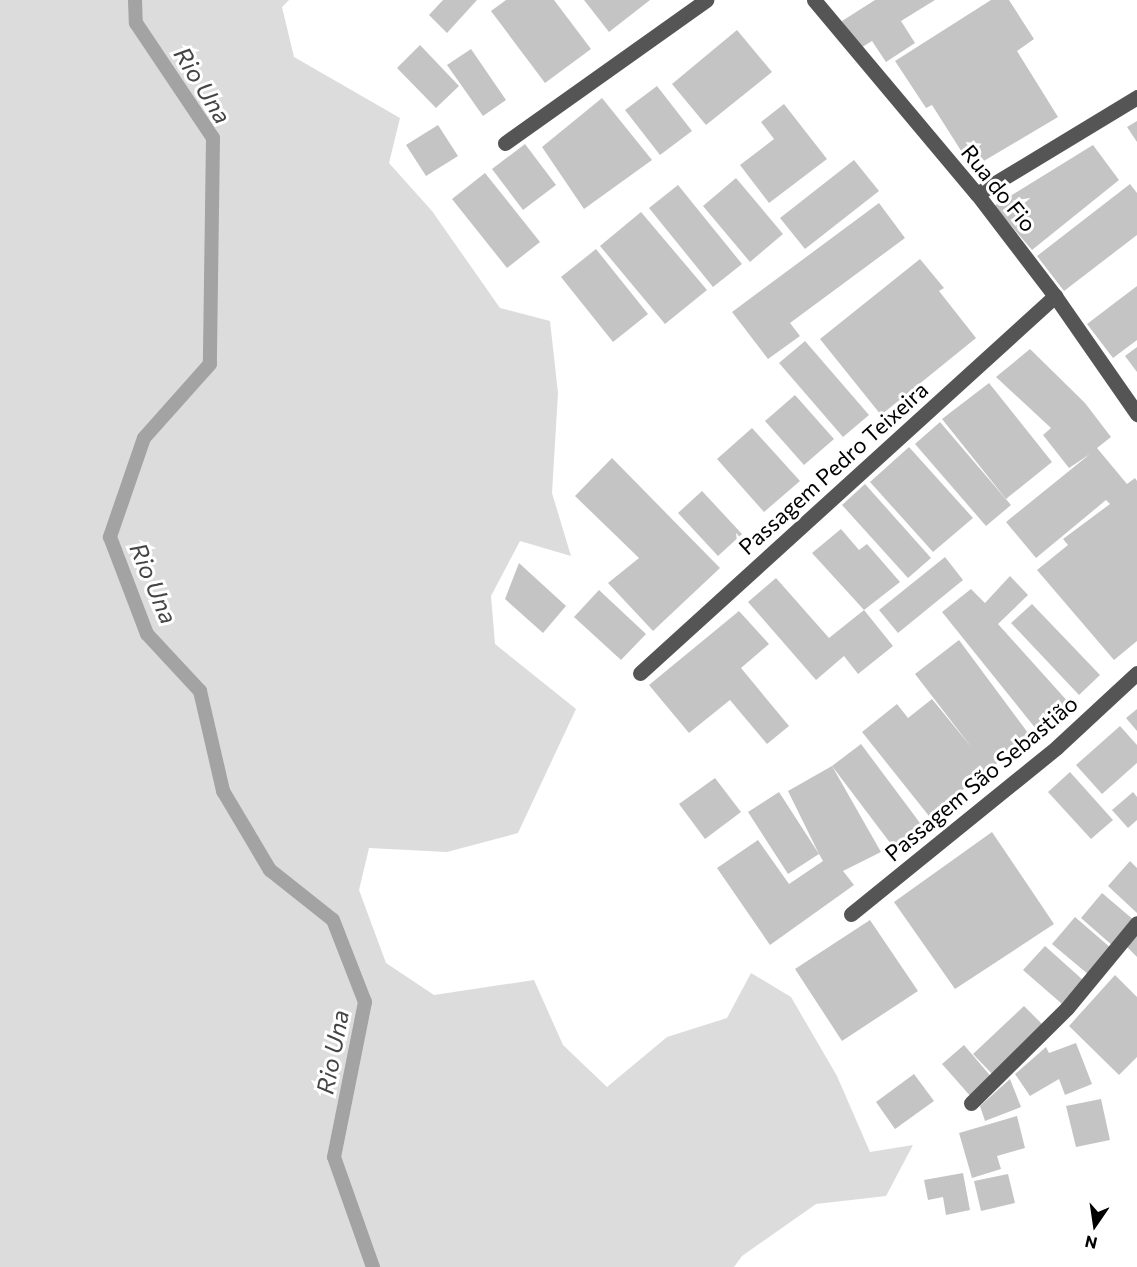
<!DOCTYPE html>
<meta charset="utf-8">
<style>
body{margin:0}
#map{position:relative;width:1137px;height:1267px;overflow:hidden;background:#fff;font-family:Commissioner,sans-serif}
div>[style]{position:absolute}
.green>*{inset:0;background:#dcdcdc}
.stream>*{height:14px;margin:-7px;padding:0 7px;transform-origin:7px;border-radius:7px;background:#a3a3a3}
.building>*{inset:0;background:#c4c4c4}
.minor>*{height:15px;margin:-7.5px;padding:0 7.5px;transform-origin:7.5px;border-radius:7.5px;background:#555}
span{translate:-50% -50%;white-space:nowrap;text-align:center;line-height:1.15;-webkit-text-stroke:6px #fff;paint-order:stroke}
.street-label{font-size:22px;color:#000}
.water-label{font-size:24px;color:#444;font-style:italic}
.north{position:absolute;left:1065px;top:1195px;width:60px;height:60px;-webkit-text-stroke:4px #fff;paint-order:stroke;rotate:193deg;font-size:16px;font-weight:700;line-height:24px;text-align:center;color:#000}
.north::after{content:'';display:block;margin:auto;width:21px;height:27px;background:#000;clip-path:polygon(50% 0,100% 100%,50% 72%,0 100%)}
</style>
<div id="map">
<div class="green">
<div style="clip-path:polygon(0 0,289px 0,282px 7px,294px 57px,400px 118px,389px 163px,432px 211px,500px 308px,550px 321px,558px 393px,552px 493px,571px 556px,520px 541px,491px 596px,495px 644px,576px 709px,518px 833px,447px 852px,369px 848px,359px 890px,386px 963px,434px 995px,534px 980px,563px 1045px,607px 1087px,667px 1037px,727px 1018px,751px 973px,791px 997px,837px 1076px,870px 1152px,913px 1145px,886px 1196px,816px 1204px,742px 1256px,734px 1267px,0 1267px)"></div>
</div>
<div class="stream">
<div style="left:135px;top:0;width:23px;rotate:88deg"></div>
<div style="left:136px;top:23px;width:138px;rotate:56.2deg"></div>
<div style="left:213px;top:138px;width:226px;rotate:90.8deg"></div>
<div style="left:210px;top:364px;width:99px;rotate:131.7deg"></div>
<div style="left:144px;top:438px;width:105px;rotate:109deg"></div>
<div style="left:110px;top:537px;width:104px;rotate:69.1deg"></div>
<div style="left:147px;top:634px;width:78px;rotate:47.1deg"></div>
<div style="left:200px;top:691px;width:103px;rotate:77deg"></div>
<div style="left:223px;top:791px;width:92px;rotate:59.3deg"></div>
<div style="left:270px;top:870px;width:80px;rotate:38.4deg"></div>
<div style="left:333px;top:920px;width:88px;rotate:68.7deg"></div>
<div style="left:365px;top:1002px;width:158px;rotate:101.3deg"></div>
<div style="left:334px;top:1157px;width:117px;rotate:70.5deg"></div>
</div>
<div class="building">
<div style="clip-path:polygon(443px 0,477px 0,447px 33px,429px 15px)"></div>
<div style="clip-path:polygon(506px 0,554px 0,591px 49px,545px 83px,491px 11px)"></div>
<div style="clip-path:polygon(584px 0,650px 0,609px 32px)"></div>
<div style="clip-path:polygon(875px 0,935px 0,901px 21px,915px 43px,886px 62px,872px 41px,859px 49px,842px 21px)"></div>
<div style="clip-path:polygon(991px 0,1009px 0,1034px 39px,1017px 51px,1058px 117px,972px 168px,932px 105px,926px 108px,895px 61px)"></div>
<div style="clip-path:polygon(737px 30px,772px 72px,706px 125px,672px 84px)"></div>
<div style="clip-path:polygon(420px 45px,459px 86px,436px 108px,397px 68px)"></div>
<div style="clip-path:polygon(471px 49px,506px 100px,483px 116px,447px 65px)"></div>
<div style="clip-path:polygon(657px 86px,692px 131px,660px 155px,625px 110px)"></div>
<div style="clip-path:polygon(602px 98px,652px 160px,584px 209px,542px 147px)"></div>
<div style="clip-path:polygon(784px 104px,827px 159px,769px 203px,740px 165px,774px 139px,761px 122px)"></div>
<div style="clip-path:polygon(1137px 121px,1137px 142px,1127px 127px)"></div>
<div style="clip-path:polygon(438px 125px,458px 156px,426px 176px,406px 145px)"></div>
<div style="clip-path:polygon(525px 144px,556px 185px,523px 210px,492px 169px)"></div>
<div style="clip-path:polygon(1093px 145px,1119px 180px,1032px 250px,994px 206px)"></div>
<div style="clip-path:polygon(854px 160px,879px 191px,805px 249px,780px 218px)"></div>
<div style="clip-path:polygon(485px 173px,540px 242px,507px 268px,452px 199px)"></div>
<div style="clip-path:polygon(736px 178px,783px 234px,750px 262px,703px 206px)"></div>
<div style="clip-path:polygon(1130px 184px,1137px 193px,1137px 235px,1064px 291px,1037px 256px)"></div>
<div style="clip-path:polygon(678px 185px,742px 264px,713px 287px,649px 208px)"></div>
<div style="clip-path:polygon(879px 203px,905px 238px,790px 323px,800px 336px,768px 359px,732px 312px)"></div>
<div style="clip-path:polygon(641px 212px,707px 290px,665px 324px,600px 246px)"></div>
<div style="clip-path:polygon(596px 249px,648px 314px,613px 342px,561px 277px)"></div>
<div style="clip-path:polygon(920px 259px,944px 288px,939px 291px,976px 338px,881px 415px,820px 339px)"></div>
<div style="clip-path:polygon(1137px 286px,1137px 340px,1113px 358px,1087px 324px)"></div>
<div style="clip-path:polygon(805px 341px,869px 415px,843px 437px,779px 363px)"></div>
<div style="clip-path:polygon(1137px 347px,1137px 372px,1125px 356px)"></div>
<div style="clip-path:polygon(1030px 349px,1085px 403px,1111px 437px,1097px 448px,1127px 484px,1135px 478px,1137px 481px,1137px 641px,1114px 660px,1037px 570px,1068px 545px,1063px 539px,1110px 504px,1106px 500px,1036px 558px,1006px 522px,1090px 454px,1069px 468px,1043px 435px,1051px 428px,996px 377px)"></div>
<div style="clip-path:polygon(989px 383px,1052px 462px,1006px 499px,942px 419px)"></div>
<div style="clip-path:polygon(795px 395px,834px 439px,804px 465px,765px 421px)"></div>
<div style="clip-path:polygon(940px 422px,1011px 505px,986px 526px,915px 444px)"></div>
<div style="clip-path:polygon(752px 428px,800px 481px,764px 512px,717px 459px)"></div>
<div style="clip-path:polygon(909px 447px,973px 518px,933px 552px,870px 482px)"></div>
<div style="clip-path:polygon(612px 458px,720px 568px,653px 631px,608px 583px,639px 558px,575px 496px)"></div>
<div style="clip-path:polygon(865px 484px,931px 558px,908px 578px,842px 505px)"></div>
<div style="clip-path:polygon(702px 491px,742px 534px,718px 556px,678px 513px)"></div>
<div style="clip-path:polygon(841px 529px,859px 550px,867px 544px,900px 582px,864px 610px,893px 646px,858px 674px,844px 656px,816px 680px,748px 602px,776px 578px,829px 638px,864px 610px,812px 553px)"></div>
<div style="clip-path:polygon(945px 557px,963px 580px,898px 633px,879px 610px)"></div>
<div style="clip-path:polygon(519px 563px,566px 606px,543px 633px,505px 599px)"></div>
<div style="clip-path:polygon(1010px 576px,1028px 595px,998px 624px,1070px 704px,1036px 729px,942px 612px,971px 589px,985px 603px)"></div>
<div style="clip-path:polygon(599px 590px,646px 634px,621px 660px,574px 617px)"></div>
<div style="clip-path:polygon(1032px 604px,1100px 675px,1079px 695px,1011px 623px)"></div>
<div style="clip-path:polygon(739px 611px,769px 644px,741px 668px,789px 726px,767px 744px,730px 700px,689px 733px,649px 685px)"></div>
<div style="clip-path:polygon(959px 640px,1031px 737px,929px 816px,862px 732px,897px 704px,908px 718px,932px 699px,972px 748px,915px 674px)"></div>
<div style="clip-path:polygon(1137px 709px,1137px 731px,1126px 718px)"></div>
<div style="clip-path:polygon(1120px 726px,1137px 745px,1137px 763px,1102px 794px,1076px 765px)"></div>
<div style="clip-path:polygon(861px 744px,923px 827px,894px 848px,832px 766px)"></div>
<div style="clip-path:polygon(832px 766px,881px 852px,843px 871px,854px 885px,770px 945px,717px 868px,758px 840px,789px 884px,823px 861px,819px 854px,788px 874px,748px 812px,779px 792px,819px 854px,788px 791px)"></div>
<div style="clip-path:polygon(1070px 772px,1113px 820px,1091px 839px,1048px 792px)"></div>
<div style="clip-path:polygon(715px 778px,741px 812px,705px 839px,679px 804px)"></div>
<div style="clip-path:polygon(1133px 792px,1137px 797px,1137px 820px,1128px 828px,1112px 810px)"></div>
<div style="clip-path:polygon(992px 832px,1054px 924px,955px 989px,894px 902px)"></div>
<div style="clip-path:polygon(1130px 861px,1137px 868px,1137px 913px,1108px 886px)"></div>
<div style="clip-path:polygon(1102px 893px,1135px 921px,1113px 946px,1081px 918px)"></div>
<div style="clip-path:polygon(1075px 917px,1112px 949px,1089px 975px,1052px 944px)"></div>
<div style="clip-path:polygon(870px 920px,918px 991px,842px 1041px,795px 969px)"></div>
<div style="clip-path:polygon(1137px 933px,1137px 957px,1125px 945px)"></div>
<div style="clip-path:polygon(1045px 946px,1083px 980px,1062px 1004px,1023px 970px)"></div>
<div style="clip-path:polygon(1115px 975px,1137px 997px,1137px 1057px,1119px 1075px,1069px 1026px)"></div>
<div style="clip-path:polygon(1024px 1006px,1046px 1028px,994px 1076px,973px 1054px)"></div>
<div style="clip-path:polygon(1076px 1043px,1092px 1084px,1065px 1095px,1059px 1079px,1030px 1096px,1015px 1074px,1046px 1047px,1049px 1053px)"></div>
<div style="clip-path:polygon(964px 1045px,994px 1080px,972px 1098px,942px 1064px)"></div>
<div style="clip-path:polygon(914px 1074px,934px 1101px,895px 1129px,876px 1102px)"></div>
<div style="clip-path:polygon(1010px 1079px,1021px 1107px,985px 1121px,980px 1106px)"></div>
<div style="clip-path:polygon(1101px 1099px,1110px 1140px,1076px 1147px,1066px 1106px)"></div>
<div style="clip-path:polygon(1017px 1116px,1025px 1148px,997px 1156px,1001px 1169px,972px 1178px,959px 1133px)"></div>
<div style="clip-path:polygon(963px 1173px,970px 1210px,946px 1215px,943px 1197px,928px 1200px,924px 1180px)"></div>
<div style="clip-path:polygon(1008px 1174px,1015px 1203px,981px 1211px,974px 1181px)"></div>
</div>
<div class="minor">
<div style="left:814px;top:0;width:253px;rotate:50deg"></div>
<div style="left:977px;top:194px;width:128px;rotate:52.6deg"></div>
<div style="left:1055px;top:296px;width:144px;rotate:55.2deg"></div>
<div style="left:505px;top:143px;width:247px;rotate:-35.4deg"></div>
<div style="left:977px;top:194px;width:187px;rotate:-31.2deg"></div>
<div style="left:640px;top:673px;width:561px;rotate:-42.25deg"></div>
<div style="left:851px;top:914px;width:265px;rotate:-39deg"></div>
<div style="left:1057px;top:747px;width:109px;rotate:-42.8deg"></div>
<div style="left:971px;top:1103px;width:135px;rotate:-44.7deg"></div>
<div style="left:1067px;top:1008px;width:110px;rotate:-50.5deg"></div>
</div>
<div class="street-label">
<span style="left:999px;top:188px;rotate:51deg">Rua do Fio</span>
<span style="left:833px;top:468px;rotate:-42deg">Passagem Pedro Teixeira</span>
<span style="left:981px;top:778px;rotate:-40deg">Passagem São Sebastião</span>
</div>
<div class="water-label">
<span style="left:203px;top:85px;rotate:58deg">Rio Una</span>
<span style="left:154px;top:583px;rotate:67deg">Rio Una</span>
<span style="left:332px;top:1052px;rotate:-79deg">Rio Una</span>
</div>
<div class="north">N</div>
</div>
